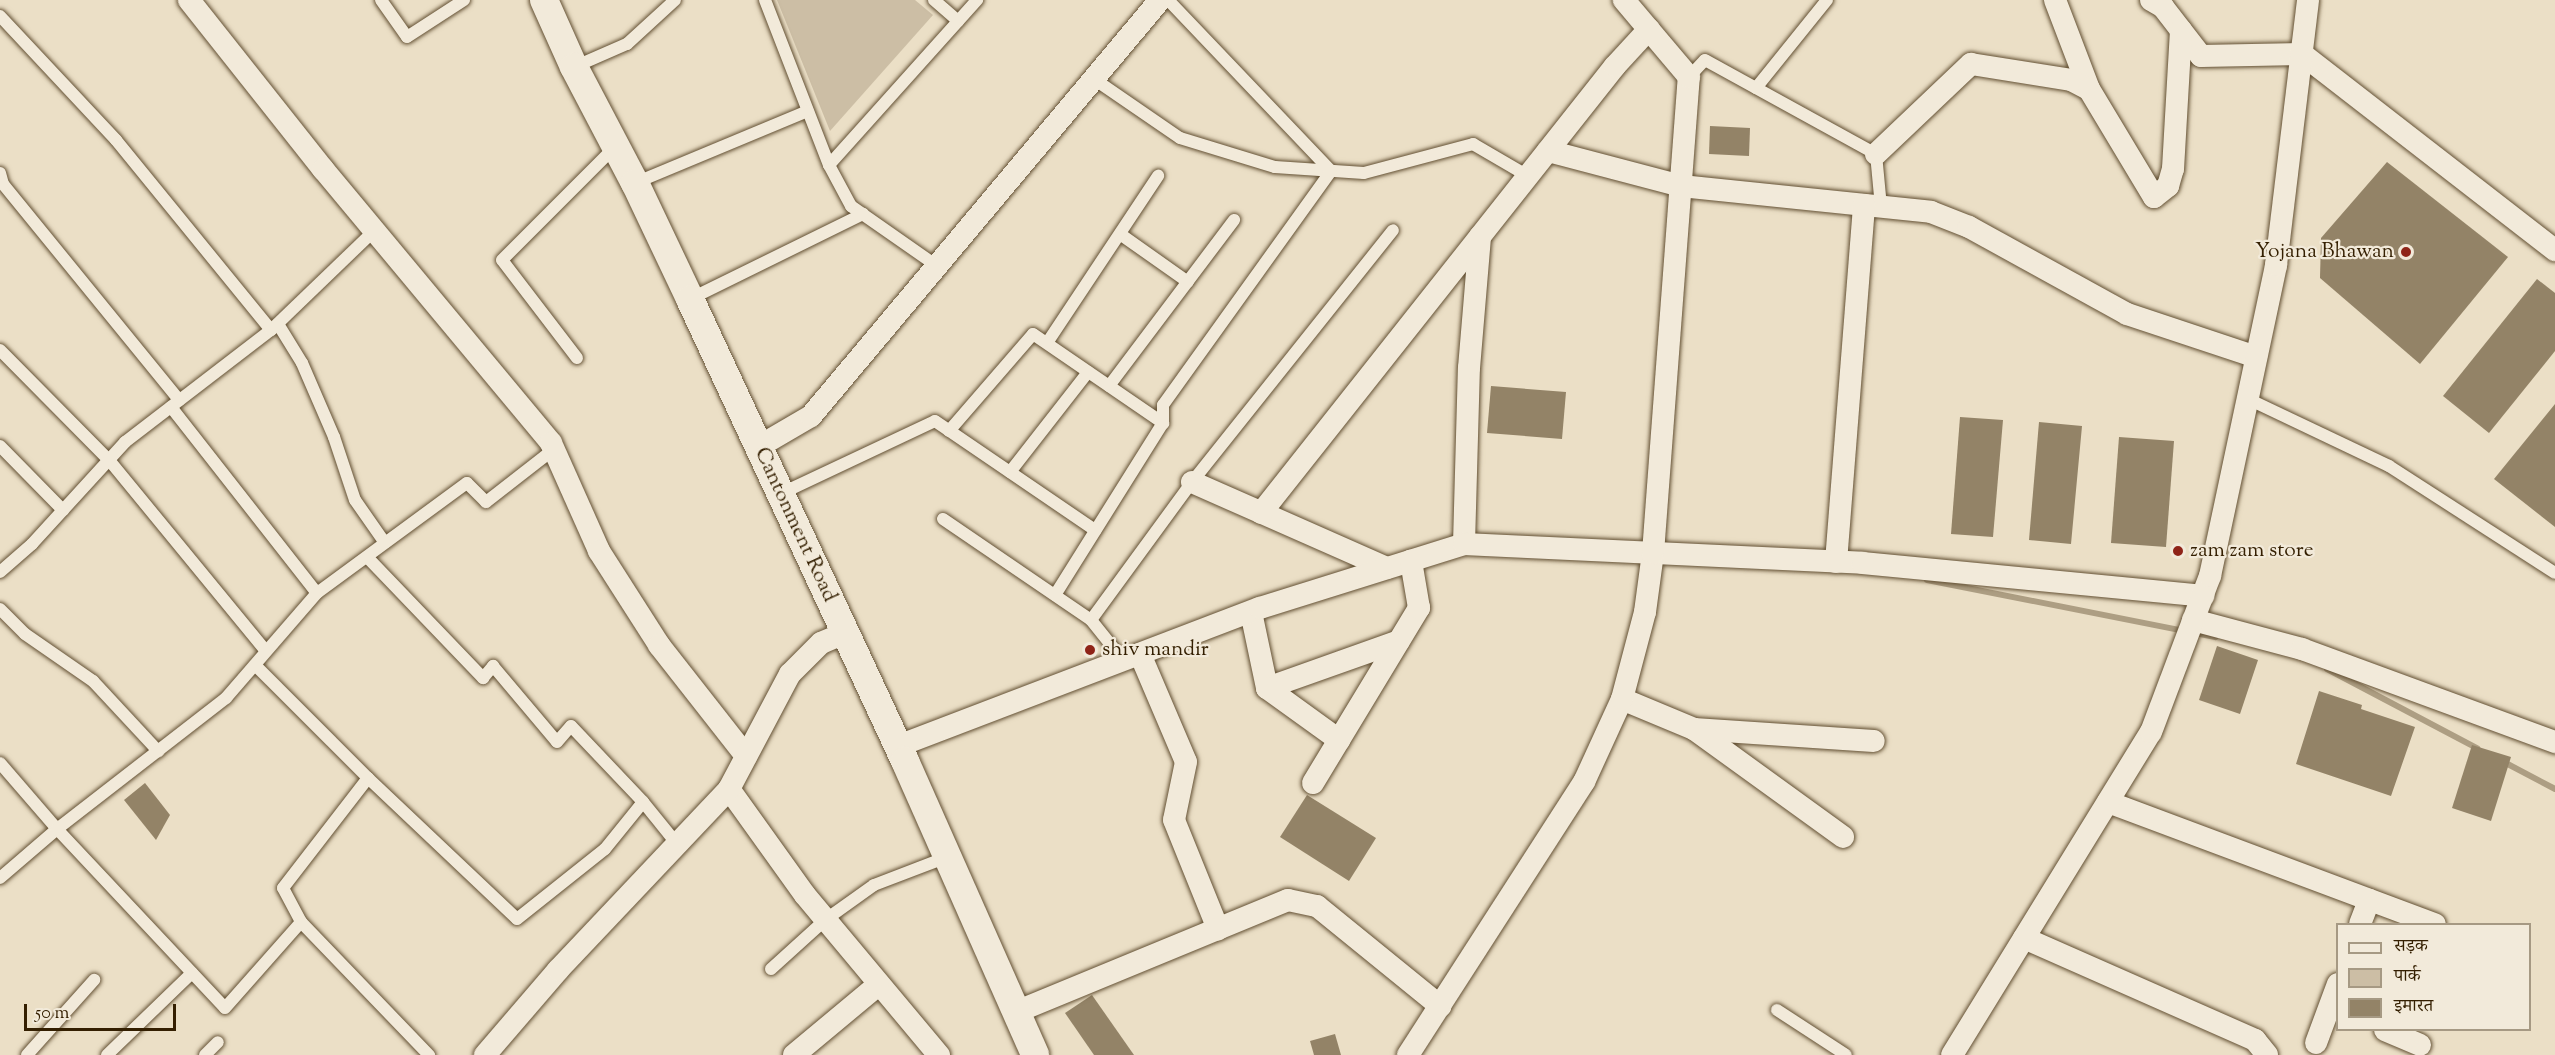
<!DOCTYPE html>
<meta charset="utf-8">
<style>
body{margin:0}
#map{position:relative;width:2555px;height:1055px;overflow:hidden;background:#ebdfc6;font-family:"Sorts Mill Goudy","Noto Serif Devanagari",serif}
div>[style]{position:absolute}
.green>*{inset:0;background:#ccbea5}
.stream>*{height:6px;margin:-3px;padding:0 3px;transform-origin:3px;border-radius:3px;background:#ad9e83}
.building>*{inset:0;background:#938367}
.roads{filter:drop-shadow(0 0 2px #624f32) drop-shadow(0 0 2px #624f32)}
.service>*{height:12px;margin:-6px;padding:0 6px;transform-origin:6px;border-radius:6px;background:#f2eada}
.minor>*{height:22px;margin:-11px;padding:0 11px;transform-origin:11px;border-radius:11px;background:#f2eada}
.tertiary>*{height:28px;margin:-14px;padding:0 14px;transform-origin:14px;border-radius:14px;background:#f2eada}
.dots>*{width:16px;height:16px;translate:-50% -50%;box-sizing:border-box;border:3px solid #f2eada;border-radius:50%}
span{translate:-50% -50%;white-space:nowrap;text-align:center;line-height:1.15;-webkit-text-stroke:4.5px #f2eada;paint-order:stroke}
.poi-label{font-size:21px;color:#341f01}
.right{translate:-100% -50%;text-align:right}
.left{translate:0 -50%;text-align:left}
.street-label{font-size:21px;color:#341f01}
.legend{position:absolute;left:2336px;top:923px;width:195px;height:108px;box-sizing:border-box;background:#f2eada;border:2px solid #a69983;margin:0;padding:8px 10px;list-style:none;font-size:18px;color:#341f01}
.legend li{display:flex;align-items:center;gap:12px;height:30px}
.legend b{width:30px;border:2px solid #a69983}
.scale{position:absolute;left:24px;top:1004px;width:152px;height:27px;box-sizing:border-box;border:3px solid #341f01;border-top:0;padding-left:8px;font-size:18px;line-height:21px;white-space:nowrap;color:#341f01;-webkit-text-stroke:4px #f2eada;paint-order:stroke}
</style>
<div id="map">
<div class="green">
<div style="clip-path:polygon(777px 0,915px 0,933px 15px,830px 131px)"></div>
</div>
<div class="stream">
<div style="left:1927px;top:580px;width:294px;rotate:11.2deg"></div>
<div style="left:2327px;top:669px;width:170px;rotate:27.8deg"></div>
<div style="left:2502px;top:761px;width:60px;rotate:27.8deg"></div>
</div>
<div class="building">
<div style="clip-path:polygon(1710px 126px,1750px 128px,1749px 156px,1709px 154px)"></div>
<div style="clip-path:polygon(2387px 162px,2508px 257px,2420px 364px,2320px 278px,2321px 238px)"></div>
<div style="clip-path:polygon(2537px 279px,2555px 293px,2555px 351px,2489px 433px,2443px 396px)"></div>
<div style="clip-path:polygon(1491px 386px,1566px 392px,1562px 439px,1487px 433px)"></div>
<div style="clip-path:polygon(2555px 404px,2555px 527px,2494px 479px)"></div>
<div style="clip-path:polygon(1960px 417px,2003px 420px,1993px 537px,1951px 534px)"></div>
<div style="clip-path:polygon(2039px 422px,2082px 426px,2071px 544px,2029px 540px)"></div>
<div style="clip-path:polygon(2119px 437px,2174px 441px,2166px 547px,2111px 543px)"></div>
<div style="clip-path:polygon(2217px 646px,2258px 660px,2240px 714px,2199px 700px)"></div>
<div style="clip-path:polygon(2319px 691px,2362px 705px,2361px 709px,2415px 727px,2391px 796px,2296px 764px)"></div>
<div style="clip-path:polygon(2472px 745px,2511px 757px,2491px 821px,2452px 808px)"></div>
<div style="clip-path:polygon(145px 783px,170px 815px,156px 840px,124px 800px)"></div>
<div style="clip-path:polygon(1307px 795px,1376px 838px,1349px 881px,1280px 837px)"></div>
<div style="clip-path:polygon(1092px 995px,1134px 1055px,1094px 1055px,1065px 1013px)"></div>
<div style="clip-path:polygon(1335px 1034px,1341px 1055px,1314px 1055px,1310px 1041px)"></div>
</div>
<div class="roads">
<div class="service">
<div style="left:381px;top:0;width:45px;rotate:54.9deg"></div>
<div style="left:407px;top:37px;width:68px;rotate:-33deg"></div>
<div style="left:765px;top:0;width:177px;rotate:68.8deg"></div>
<div style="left:829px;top:165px;width:47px;rotate:61.8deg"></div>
<div style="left:851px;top:206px;width:105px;rotate:34.9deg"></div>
<div style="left:934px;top:0;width:32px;rotate:41deg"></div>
<div style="left:0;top:16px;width:170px;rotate:46.9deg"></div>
<div style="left:116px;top:140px;width:245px;rotate:50.8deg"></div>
<div style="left:574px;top:67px;width:58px;rotate:-23.5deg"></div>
<div style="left:627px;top:44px;width:65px;rotate:-42.5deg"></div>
<div style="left:1689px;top:77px;width:23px;rotate:-47deg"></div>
<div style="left:1705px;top:60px;width:195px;rotate:28.8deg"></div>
<div style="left:1876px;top:154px;width:53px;rotate:84.6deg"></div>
<div style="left:1094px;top:79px;width:104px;rotate:34.5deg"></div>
<div style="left:1180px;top:138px;width:99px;rotate:17deg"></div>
<div style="left:1275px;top:167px;width:89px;rotate:3.9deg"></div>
<div style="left:1364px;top:173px;width:113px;rotate:-14.9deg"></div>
<div style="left:1473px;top:144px;width:64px;rotate:30.2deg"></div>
<div style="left:1756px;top:88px;width:113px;rotate:-51.1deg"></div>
<div style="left:829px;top:165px;width:222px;rotate:-48.1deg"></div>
<div style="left:0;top:173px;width:11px;rotate:75deg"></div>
<div style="left:3px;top:184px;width:279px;rotate:50.8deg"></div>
<div style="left:635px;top:183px;width:187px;rotate:-22.6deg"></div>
<div style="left:1120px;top:234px;width:83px;rotate:35.2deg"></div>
<div style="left:690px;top:299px;width:193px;rotate:-26.2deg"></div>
<div style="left:278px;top:324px;width:46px;rotate:58.4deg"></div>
<div style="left:302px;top:363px;width:81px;rotate:66.6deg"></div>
<div style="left:334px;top:437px;width:66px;rotate:71.6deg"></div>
<div style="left:355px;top:500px;width:52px;rotate:55.1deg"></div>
<div style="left:1047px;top:343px;width:201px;rotate:-56.4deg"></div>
<div style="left:0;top:350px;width:155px;rotate:45.3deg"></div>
<div style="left:109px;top:460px;width:247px;rotate:50.6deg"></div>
<div style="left:577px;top:358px;width:123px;rotate:-127.4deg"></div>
<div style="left:502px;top:260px;width:160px;rotate:-45deg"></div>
<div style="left:1109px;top:386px;width:208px;rotate:-53deg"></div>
<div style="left:2248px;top:399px;width:156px;rotate:25.4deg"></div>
<div style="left:2389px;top:466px;width:197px;rotate:32.8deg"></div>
<div style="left:171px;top:407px;width:236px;rotate:51.9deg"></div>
<div style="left:949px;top:431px;width:128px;rotate:-49.1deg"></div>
<div style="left:1033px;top:334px;width:158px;rotate:34.4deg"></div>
<div style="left:0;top:446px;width:90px;rotate:45.5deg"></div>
<div style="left:1010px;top:472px;width:127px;rotate:-52deg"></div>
<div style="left:780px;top:494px;width:171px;rotate:-25.2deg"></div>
<div style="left:935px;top:421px;width:194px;rotate:34.3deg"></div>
<div style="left:943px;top:519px;width:179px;rotate:34.3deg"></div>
<div style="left:1091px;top:620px;width:51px;rotate:51.3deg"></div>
<div style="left:367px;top:557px;width:168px;rotate:46.2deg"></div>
<div style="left:483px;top:678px;width:16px;rotate:-50deg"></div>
<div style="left:493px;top:666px;width:99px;rotate:49.9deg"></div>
<div style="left:557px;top:742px;width:21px;rotate:-49deg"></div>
<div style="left:571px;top:726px;width:105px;rotate:46.5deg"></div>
<div style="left:643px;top:802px;width:54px;rotate:51deg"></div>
<div style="left:0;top:572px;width:43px;rotate:-41.2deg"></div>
<div style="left:32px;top:544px;width:138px;rotate:-47.6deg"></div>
<div style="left:125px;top:442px;width:184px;rotate:-37.5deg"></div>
<div style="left:271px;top:330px;width:144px;rotate:-43.9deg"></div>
<div style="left:1055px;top:595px;width:203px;rotate:-57.9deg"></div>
<div style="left:1163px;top:423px;width:18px;rotate:-90deg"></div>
<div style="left:1163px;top:405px;width:288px;rotate:-54.3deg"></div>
<div style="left:1331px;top:171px;width:236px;rotate:-133.6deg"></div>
<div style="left:0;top:609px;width:35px;rotate:45deg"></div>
<div style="left:25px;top:634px;width:83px;rotate:34.7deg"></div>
<div style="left:93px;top:681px;width:96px;rotate:47.1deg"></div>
<div style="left:1091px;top:620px;width:171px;rotate:-53.8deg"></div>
<div style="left:1192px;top:482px;width:322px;rotate:-51.4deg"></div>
<div style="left:255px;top:665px;width:160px;rotate:45deg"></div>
<div style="left:368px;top:778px;width:205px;rotate:43.4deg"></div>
<div style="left:517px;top:919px;width:112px;rotate:-38.5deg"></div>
<div style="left:605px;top:849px;width:60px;rotate:-51deg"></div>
<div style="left:0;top:763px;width:87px;rotate:49.2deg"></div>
<div style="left:57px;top:829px;width:245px;rotate:46.8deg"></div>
<div style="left:225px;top:1008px;width:115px;rotate:-48.5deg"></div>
<div style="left:368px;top:778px;width:139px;rotate:127.7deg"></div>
<div style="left:283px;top:888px;width:38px;rotate:62deg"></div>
<div style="left:301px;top:922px;width:185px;rotate:46.1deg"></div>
<div style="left:0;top:878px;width:75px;rotate:-40.7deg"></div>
<div style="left:57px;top:829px;width:214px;rotate:-37.8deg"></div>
<div style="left:226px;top:698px;width:139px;rotate:-49.1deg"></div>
<div style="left:317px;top:593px;width:186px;rotate:-36.3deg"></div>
<div style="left:467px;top:483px;width:27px;rotate:45deg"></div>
<div style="left:486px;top:502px;width:86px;rotate:-37.9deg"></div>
<div style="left:771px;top:969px;width:73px;rotate:-42.2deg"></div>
<div style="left:825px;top:920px;width:60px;rotate:-35.5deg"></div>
<div style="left:874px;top:885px;width:78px;rotate:-21deg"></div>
<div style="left:1777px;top:1010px;width:82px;rotate:33.1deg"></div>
<div style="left:27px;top:1055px;width:101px;rotate:-48.2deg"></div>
<div style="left:107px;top:1055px;width:118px;rotate:-44deg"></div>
<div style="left:205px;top:1055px;width:18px;rotate:-45deg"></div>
</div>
<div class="minor">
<div style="left:189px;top:0;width:216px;rotate:51.6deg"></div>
<div style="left:323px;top:169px;width:356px;rotate:50.2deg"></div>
<div style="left:551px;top:443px;width:118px;rotate:66deg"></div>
<div style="left:599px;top:551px;width:112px;rotate:57.4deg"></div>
<div style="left:659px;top:645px;width:141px;rotate:51.9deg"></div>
<div style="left:2055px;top:0;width:95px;rotate:69.1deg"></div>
<div style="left:2151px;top:0;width:14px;rotate:30deg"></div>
<div style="left:2163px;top:7px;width:62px;rotate:52.2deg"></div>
<div style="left:2201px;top:56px;width:101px;rotate:-1.1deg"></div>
<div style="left:2302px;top:54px;width:320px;rotate:37.8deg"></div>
<div style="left:1548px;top:151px;width:138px;rotate:14.7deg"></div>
<div style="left:1681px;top:186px;width:251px;rotate:5.9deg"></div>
<div style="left:1931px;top:212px;width:41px;rotate:21.5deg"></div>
<div style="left:1969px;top:227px;width:180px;rotate:28.8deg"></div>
<div style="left:2127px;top:314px;width:136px;rotate:18.4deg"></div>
<div style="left:1876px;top:154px;width:131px;rotate:-43.5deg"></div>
<div style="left:1971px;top:64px;width:101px;rotate:9.1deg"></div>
<div style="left:2071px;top:80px;width:20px;rotate:27deg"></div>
<div style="left:2089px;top:89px;width:126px;rotate:59deg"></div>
<div style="left:2154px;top:197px;width:18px;rotate:-38deg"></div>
<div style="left:2168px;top:186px;width:18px;rotate:-74deg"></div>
<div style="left:2173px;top:169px;width:139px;rotate:-86.7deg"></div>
<div style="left:758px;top:447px;width:61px;rotate:-30.3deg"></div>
<div style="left:811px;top:416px;width:543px;rotate:-50.01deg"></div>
<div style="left:1192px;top:482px;width:213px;rotate:23.8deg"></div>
<div style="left:1261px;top:513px;width:570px;rotate:-51.62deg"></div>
<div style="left:1615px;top:66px;width:50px;rotate:-47.4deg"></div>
<div style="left:1464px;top:544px;width:176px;rotate:-88.4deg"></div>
<div style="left:1469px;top:368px;width:132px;rotate:-85.2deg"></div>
<div style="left:1836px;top:562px;width:358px;rotate:-85.5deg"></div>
<div style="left:1251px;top:612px;width:78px;rotate:78.1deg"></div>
<div style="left:1267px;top:688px;width:140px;rotate:-19.6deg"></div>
<div style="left:2193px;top:620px;width:113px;rotate:14.9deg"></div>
<div style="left:2302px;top:649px;width:270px;rotate:20.2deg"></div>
<div style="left:1140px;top:654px;width:117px;rotate:66.9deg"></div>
<div style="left:1186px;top:762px;width:59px;rotate:101.7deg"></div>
<div style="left:1174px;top:820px;width:118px;rotate:68deg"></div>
<div style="left:1267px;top:688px;width:89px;rotate:35.8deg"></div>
<div style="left:1622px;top:699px;width:78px;rotate:22.6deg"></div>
<div style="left:1694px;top:729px;width:180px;rotate:3.8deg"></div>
<div style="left:1694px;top:729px;width:184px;rotate:35.9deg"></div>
<div style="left:898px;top:746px;width:387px;rotate:-20.9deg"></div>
<div style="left:1260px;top:608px;width:214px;rotate:-17.4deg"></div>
<div style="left:1464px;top:544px;width:399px;rotate:2.7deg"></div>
<div style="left:1863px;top:563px;width:342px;rotate:5.5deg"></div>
<div style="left:1313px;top:783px;width:205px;rotate:-58.8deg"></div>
<div style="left:1419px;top:608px;width:48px;rotate:-99.7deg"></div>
<div style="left:729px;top:789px;width:130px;rotate:54.4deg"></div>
<div style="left:805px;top:895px;width:209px;rotate:50.1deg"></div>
<div style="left:2108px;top:802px;width:349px;rotate:20.5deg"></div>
<div style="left:2360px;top:924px;width:26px;rotate:-69deg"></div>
<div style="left:2024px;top:938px;width:253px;rotate:23.8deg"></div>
<div style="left:2255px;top:1040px;width:19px;rotate:51deg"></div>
<div style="left:1016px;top:1012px;width:294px;rotate:-22.4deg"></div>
<div style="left:1288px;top:900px;width:30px;rotate:12deg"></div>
<div style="left:1317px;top:906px;width:159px;rotate:39.1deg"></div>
<div style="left:2385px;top:1030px;width:38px;rotate:23deg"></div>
<div style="left:2316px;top:1043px;width:63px;rotate:-69.6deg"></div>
<div style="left:485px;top:1055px;width:112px;rotate:-49.3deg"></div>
<div style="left:558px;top:970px;width:249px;rotate:-46.6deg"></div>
<div style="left:729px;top:789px;width:130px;rotate:-62.1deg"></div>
<div style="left:790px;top:674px;width:44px;rotate:-45deg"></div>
<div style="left:821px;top:643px;width:26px;rotate:-23deg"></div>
<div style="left:794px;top:1055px;width:109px;rotate:-39.8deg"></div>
<div style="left:1408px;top:1055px;width:325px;rotate:-57.2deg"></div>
<div style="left:1584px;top:782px;width:91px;rotate:-65.4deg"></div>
<div style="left:1622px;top:699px;width:90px;rotate:-75.2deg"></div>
<div style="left:1645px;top:612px;width:60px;rotate:-82.3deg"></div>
<div style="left:1653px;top:553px;width:477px;rotate:-85.7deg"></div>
<div style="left:1689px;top:77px;width:101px;rotate:-130.2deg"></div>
<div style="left:1952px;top:1055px;width:379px;rotate:-58.4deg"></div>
<div style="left:2151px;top:732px;width:167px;rotate:-69.3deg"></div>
<div style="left:2210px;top:576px;width:318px;rotate:-78deg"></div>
<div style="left:2276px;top:265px;width:267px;rotate:-83.1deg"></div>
</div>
<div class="tertiary">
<div style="left:544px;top:0;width:73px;rotate:65.9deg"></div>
<div style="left:574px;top:67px;width:131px;rotate:62.3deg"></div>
<div style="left:635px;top:183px;width:128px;rotate:64.6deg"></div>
<div style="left:690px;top:299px;width:510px;rotate:65.04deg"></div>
<div style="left:905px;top:761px;width:321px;rotate:66.1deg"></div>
</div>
</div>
<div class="dots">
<div style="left:2406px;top:252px;background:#8f2418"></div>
<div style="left:2178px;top:551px;background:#8f2418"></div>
<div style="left:1090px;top:650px;background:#8f2418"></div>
</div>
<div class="poi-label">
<span class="right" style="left:2394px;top:252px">Yojana Bhawan</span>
<span class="left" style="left:2190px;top:551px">zam zam store</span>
<span class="left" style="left:1102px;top:650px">shiv mandir</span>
</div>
<div class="street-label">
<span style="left:795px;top:525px;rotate:65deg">Cantonment Road</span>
</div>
<ul class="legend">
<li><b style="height:8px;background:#f2eada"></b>सड़क</li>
<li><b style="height:16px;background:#ccbea5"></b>पार्क</li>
<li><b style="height:16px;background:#938367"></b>इमारत</li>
</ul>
<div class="scale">50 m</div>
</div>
